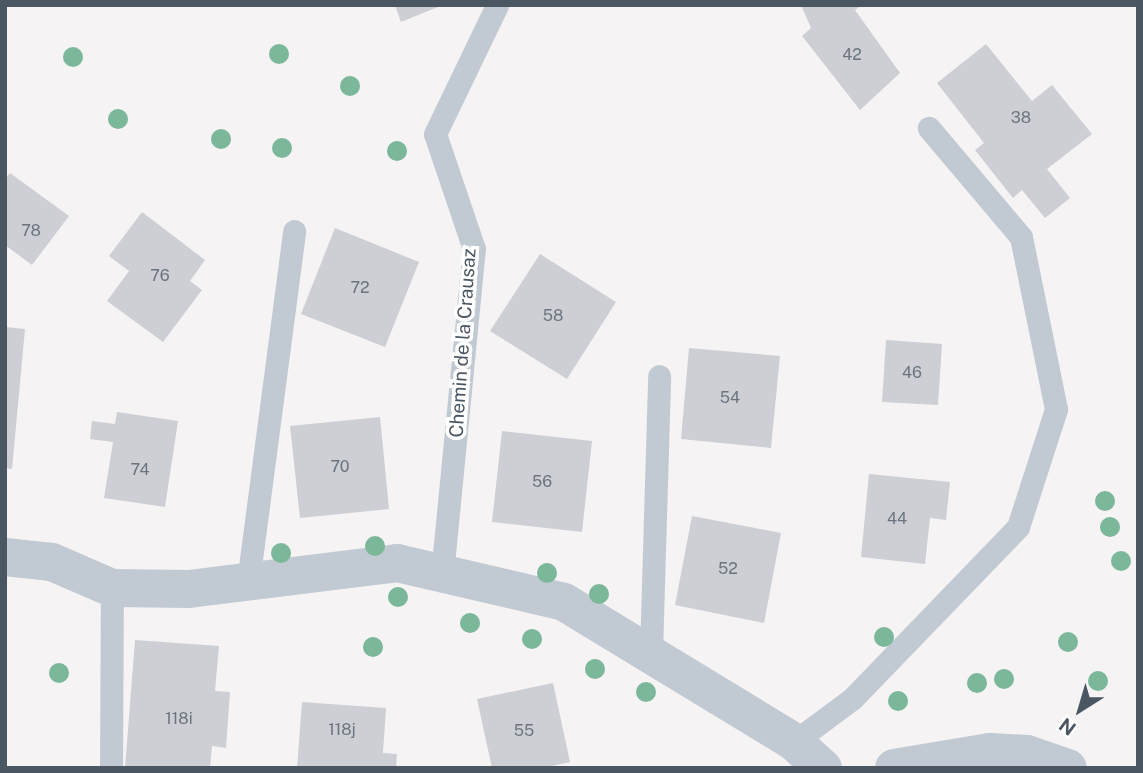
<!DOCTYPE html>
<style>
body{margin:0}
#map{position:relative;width:1143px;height:773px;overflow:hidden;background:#f5f3f3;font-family:"Public Sans",sans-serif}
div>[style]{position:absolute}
.building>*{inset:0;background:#cdcfd5}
.lane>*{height:23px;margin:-11.5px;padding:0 11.5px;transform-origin:11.5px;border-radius:11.5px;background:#c1cad2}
.street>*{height:38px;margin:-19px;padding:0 19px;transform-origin:19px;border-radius:19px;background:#c1cad2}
.trees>*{width:20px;height:20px;margin:-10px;border-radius:50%;background:#7bb799}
span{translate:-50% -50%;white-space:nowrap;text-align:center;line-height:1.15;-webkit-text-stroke:7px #fff;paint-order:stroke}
.number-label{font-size:16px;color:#6b747e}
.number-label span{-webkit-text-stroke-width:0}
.street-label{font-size:19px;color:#4a5661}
.frame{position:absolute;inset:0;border:7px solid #4a5661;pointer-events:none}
.north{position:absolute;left:1045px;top:675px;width:70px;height:70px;-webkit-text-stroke:5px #fff;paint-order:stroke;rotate:217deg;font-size:19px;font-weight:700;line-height:28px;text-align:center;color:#4a5661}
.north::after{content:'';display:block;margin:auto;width:24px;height:32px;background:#4a5661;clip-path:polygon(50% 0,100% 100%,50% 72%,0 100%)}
</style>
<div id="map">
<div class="building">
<div style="clip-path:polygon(395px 5px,443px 5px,401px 22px)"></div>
<div style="clip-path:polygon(801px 5px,862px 5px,855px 10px,900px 73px,860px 110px,802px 36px,811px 28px)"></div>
<div style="clip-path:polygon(986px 44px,1032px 101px,1052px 85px,1092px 134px,1047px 169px,1070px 198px,1045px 218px,1022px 190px,1013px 198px,975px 150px,984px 143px,937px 83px)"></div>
<div style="clip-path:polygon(10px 173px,69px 216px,32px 265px,5px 245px,5px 180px)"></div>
<div style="clip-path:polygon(142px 212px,205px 260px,190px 281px,202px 290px,163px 342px,107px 301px,129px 271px,109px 256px)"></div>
<div style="clip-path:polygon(335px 228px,419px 262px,385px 347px,301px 314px)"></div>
<div style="clip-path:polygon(540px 254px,616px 302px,567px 379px,490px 331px)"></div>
<div style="clip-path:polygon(5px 327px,25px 329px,12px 469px,5px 468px)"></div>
<div style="clip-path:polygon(886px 340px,942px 344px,938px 405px,882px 402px)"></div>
<div style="clip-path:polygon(689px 348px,780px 356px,771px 448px,681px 439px)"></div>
<div style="clip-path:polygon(117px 412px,178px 421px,165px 507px,104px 498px,113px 442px,90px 439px,92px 421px,115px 424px)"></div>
<div style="clip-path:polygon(380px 417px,389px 509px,300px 518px,290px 426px)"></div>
<div style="clip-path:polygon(502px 431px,592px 441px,582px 532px,492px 522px)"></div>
<div style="clip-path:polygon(869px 474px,950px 482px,946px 520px,930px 518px,925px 564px,861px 557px)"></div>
<div style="clip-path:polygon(692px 516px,781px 533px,764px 623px,675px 605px)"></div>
<div style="clip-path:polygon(135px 640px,219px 646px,215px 691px,230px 692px,226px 748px,212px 746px,210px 768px,125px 768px)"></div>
<div style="clip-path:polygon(553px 683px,570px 762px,543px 768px,492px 768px,477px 699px)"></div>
<div style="clip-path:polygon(302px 702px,386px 708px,383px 753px,397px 754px,396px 768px,297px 768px)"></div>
</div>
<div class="lane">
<div style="left:442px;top:574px;width:327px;rotate:-84.4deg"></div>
<div style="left:474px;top:249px;width:121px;rotate:-108.7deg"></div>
<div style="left:435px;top:134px;width:143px;rotate:-64.3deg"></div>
<div style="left:248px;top:582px;width:354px;rotate:-82.5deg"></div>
<div style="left:651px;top:652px;width:276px;rotate:-88.3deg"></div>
<div style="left:794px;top:742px;width:72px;rotate:-36.6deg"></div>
<div style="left:852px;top:699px;width:239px;rotate:-46deg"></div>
<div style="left:1018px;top:527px;width:124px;rotate:-72.1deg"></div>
<div style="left:1056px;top:409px;width:176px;rotate:-101.5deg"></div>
<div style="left:1021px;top:237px;width:143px;rotate:-130.2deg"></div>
<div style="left:111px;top:768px;width:180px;rotate:-89.7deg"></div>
</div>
<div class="street">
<div style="left:5px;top:557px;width:47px;rotate:6.1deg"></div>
<div style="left:52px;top:562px;width:65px;rotate:23.4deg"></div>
<div style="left:112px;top:588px;width:77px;rotate:0.7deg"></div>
<div style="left:189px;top:589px;width:210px;rotate:-7.1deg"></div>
<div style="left:397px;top:563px;width:171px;rotate:13.1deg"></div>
<div style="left:564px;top:602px;width:269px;rotate:31.3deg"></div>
<div style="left:794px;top:742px;width:39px;rotate:42deg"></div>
<div style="left:894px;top:768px;width:97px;rotate:-9.5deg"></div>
<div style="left:990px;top:752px;width:37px;rotate:3deg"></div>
<div style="left:1027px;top:754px;width:43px;rotate:18.9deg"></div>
</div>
<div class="trees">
<div style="left:279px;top:54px"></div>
<div style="left:73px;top:57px"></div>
<div style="left:350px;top:86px"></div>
<div style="left:118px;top:119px"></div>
<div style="left:221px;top:139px"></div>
<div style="left:282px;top:148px"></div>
<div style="left:397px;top:151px"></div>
<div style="left:1105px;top:501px"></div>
<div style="left:1110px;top:527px"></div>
<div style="left:375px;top:546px"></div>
<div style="left:281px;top:553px"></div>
<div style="left:1121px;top:561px"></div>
<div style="left:547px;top:573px"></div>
<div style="left:599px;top:594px"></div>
<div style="left:398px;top:597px"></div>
<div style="left:470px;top:623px"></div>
<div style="left:884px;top:637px"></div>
<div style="left:532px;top:639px"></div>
<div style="left:1068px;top:642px"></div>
<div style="left:373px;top:647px"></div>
<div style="left:595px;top:669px"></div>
<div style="left:59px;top:673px"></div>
<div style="left:1004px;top:679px"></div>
<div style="left:1098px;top:681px"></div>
<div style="left:977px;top:683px"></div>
<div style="left:646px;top:692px"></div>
<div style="left:898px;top:701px"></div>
</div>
<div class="number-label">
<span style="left:852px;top:55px">42</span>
<span style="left:1021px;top:118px">38</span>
<span style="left:31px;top:231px">78</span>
<span style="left:160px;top:276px">76</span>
<span style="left:360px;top:288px">72</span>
<span style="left:553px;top:316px">58</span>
<span style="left:912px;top:373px">46</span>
<span style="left:730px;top:398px">54</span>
<span style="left:340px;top:467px">70</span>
<span style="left:140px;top:470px">74</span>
<span style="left:542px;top:482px">56</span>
<span style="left:897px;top:519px">44</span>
<span style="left:728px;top:569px">52</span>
<span style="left:179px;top:719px">118i</span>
<span style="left:342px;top:730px">118j</span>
<span style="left:524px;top:731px">55</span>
</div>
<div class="street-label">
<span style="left:463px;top:343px;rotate:-86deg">Chemin de la Crausaz</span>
</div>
<div class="frame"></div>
<div class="north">N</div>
</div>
